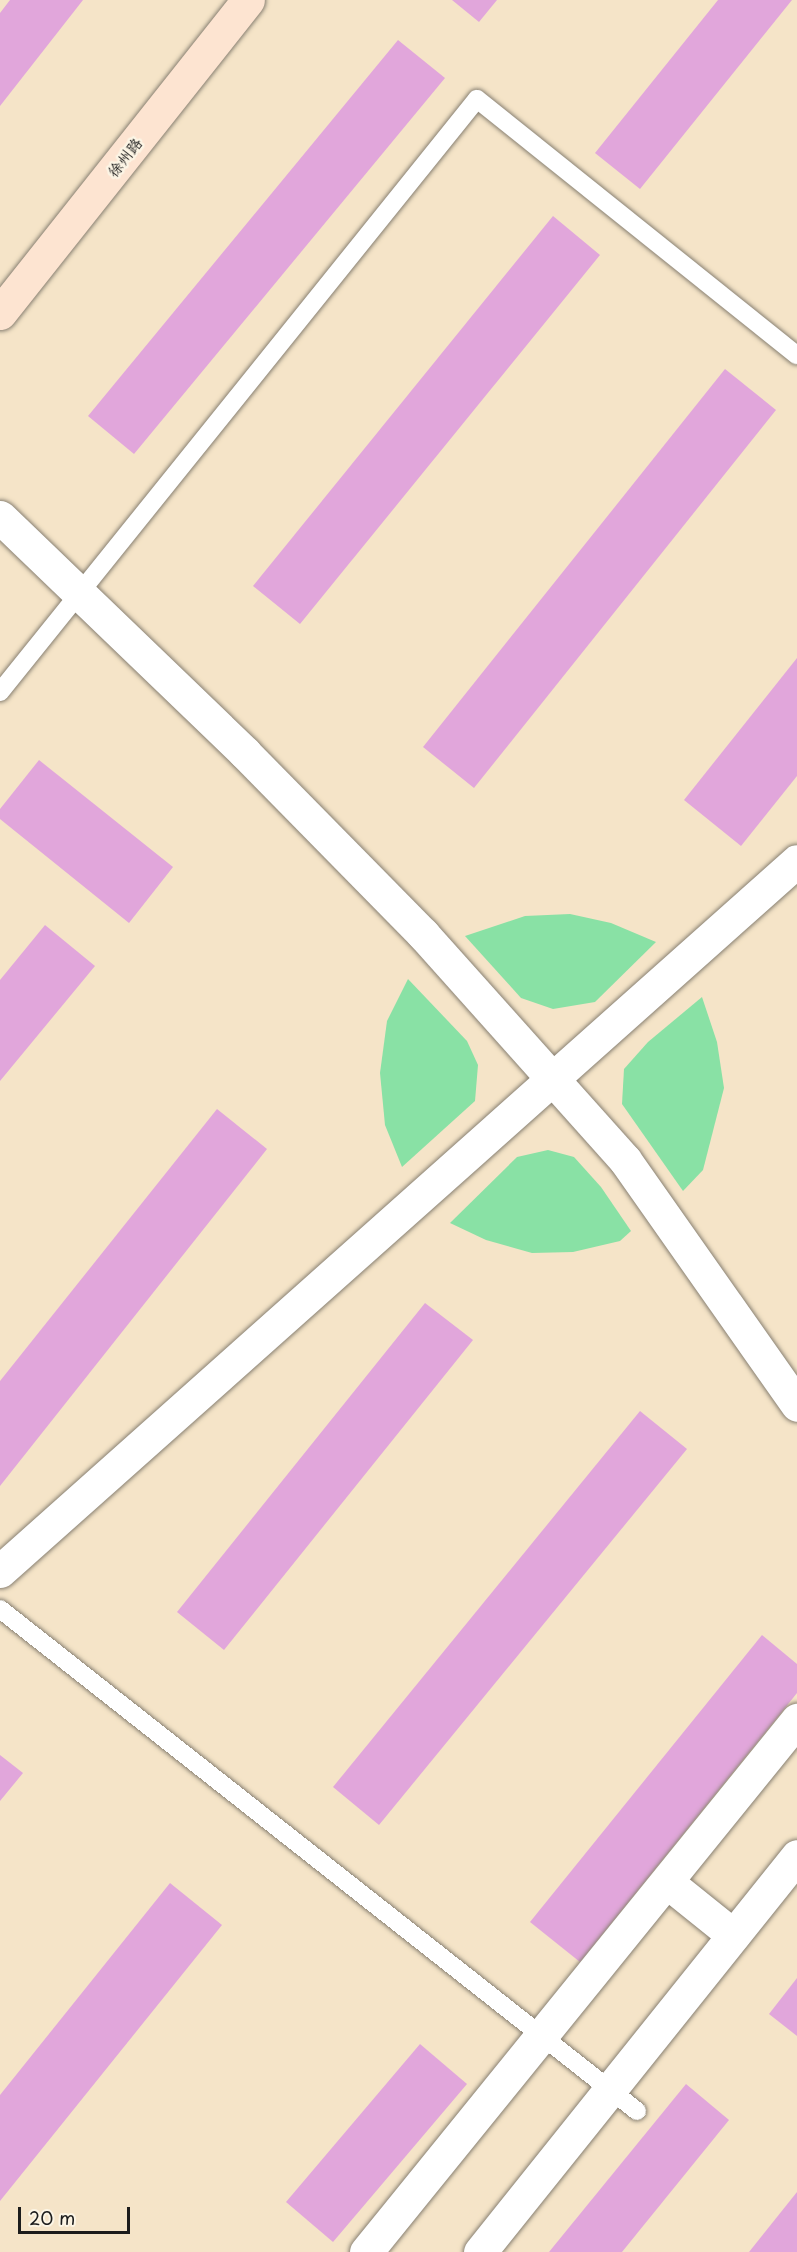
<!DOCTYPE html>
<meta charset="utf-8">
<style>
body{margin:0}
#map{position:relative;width:797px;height:2252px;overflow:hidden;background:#f5e4c8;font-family:"Playpen Sans","LXGW WenKai TC",sans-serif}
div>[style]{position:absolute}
.green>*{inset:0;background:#89e1a5}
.building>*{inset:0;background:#e1a6db}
.roads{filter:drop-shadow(0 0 2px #888072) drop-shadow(0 0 2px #888072)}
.lane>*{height:18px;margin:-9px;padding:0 9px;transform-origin:9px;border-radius:9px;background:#fff}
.street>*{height:33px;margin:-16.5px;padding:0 16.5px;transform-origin:16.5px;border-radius:16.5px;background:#fff}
.secondary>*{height:33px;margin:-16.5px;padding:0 16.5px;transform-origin:16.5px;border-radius:16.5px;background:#fde4d1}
span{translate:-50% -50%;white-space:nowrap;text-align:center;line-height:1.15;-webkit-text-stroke:5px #fcf5e5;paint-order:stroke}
.street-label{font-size:15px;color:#1c1c1c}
.scale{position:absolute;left:18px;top:2207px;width:112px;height:27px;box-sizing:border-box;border:3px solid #1c1c1c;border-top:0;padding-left:8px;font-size:18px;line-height:21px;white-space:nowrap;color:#1c1c1c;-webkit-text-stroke:4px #fcf5e5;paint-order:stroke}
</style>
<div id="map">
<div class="green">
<div style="clip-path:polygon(570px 914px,611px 923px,656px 942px,595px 1002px,553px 1009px,521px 998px,465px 936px,525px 916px)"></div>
<div style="clip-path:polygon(408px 979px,467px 1041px,478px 1065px,475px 1101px,402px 1167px,385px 1125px,380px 1073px,387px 1021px)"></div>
<div style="clip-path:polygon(702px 997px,717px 1042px,724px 1088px,703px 1170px,683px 1191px,622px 1104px,624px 1069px,648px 1042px)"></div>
<div style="clip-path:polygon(548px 1150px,574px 1157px,601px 1187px,631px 1231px,620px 1241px,573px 1252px,532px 1253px,486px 1240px,450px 1223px,517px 1157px)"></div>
</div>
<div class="building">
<div style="clip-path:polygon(10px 0,83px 0,0 106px,0 13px)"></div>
<div style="clip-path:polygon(452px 0,497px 0,479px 22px)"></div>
<div style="clip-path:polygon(718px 0,792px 0,640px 189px,595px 153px)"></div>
<div style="clip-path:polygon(398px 40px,445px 78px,134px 454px,88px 416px)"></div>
<div style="clip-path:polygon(553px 216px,600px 255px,300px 624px,253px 586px)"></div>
<div style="clip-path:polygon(725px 369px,776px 410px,474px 788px,423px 747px)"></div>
<div style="clip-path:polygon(797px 658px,797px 776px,741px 846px,684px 800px)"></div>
<div style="clip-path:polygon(39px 760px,173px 867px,129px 923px,0 819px,0 809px)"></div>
<div style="clip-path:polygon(45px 925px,95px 966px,0 1081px,0 980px)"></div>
<div style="clip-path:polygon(217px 1109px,267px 1149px,0 1486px,0 1381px)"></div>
<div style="clip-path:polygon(425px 1303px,473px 1340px,224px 1650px,177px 1612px)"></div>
<div style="clip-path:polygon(640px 1411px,687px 1449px,379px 1825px,333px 1787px)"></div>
<div style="clip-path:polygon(762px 1635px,797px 1664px,797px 1693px,580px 1962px,530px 1922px)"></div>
<div style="clip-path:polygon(0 1755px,23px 1773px,0 1801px)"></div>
<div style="clip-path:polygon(170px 1883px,222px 1925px,0 2201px,0 2095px)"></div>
<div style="clip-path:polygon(797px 1978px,797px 2036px,769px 2014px)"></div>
<div style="clip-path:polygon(420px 2044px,467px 2084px,333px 2242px,286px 2202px)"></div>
<div style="clip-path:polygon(686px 2084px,729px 2120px,622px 2252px,549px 2252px)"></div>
<div style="clip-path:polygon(797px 2192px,797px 2252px,749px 2252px)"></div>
</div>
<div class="roads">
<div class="lane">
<div style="left:0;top:692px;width:761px;rotate:-51.19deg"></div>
<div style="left:477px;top:99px;width:410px;rotate:38.7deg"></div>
<div style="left:0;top:1609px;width:811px;rotate:38.24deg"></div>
</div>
<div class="street">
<div style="left:0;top:517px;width:340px;rotate:43.9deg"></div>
<div style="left:245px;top:753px;width:254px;rotate:45.5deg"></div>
<div style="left:423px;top:934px;width:303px;rotate:48.2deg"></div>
<div style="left:625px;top:1160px;width:299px;rotate:54.9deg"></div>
<div style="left:0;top:1571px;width:1067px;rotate:-41.7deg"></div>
<div style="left:667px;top:1882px;width:85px;rotate:38.8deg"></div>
<div style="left:366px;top:2252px;width:685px;rotate:-50.99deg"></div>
<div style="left:480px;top:2252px;width:507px;rotate:-51.32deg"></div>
</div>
<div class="secondary">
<div style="left:0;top:313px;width:399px;rotate:-51.6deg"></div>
</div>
</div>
<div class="street-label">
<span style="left:124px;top:157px;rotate:-52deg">徐州路</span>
</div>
<div class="scale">20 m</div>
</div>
